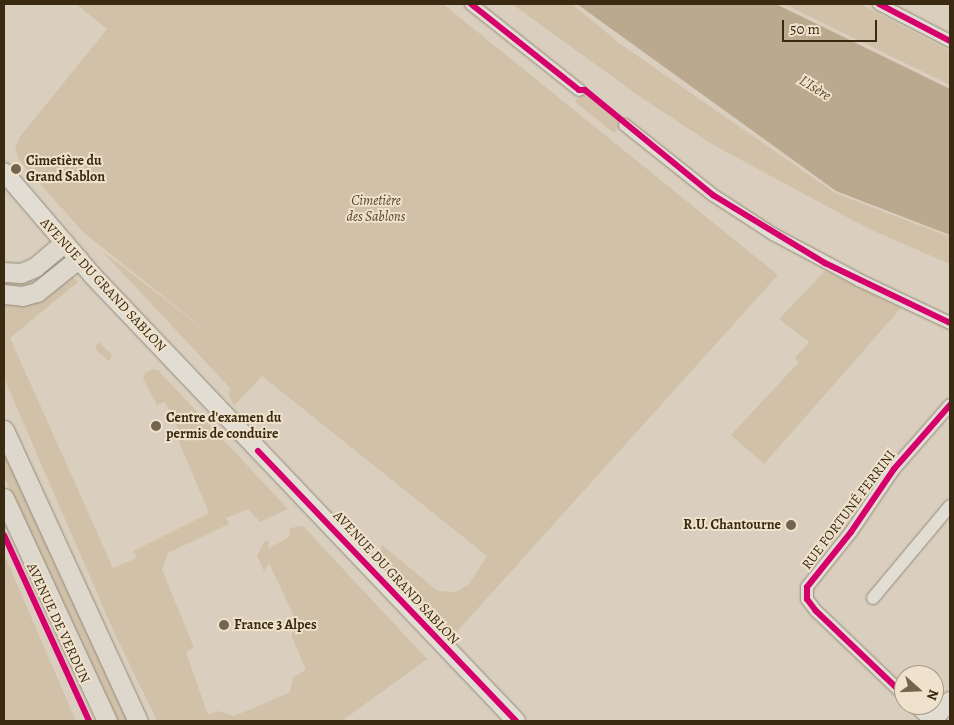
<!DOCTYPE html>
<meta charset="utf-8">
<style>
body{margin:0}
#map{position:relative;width:954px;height:725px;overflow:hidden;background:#dacfbe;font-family:Alegreya,serif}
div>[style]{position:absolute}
.green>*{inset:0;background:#d1c1a8}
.water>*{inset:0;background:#baa98f}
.roads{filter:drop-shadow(0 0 1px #928a7d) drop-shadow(0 0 1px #928a7d)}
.street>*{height:12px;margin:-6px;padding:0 6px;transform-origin:6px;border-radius:6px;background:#e2ddd3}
.secondary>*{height:18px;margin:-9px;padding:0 9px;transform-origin:9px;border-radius:9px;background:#e2ddd3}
.primary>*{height:19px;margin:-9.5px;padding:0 9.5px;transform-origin:9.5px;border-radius:9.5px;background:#ddd7cc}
.cycleway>*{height:6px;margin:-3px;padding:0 3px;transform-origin:3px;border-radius:3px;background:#d6006c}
.dots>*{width:14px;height:14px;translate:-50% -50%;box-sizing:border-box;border:2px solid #efe2cc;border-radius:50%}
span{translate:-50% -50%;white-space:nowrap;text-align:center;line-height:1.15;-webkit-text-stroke:4px #efe2cc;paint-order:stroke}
.poi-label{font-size:14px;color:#3b2a12;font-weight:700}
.left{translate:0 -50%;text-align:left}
.right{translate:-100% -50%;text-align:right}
.park-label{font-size:14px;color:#58462c;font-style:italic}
.street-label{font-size:14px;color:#3b2a12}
.water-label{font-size:15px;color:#5d4b32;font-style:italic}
.frame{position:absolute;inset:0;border:5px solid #3b2a12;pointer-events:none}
.north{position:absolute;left:894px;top:665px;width:50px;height:50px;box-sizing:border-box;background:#efe2cc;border:1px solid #a79882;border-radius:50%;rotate:110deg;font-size:14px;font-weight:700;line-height:20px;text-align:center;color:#3b2a12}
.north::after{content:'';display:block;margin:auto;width:18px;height:22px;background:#73644e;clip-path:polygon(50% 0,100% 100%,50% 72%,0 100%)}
.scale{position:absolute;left:782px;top:20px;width:95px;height:22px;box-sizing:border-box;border:2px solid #3b2a12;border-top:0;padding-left:6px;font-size:15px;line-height:18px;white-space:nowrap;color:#3b2a12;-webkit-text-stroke:4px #efe2cc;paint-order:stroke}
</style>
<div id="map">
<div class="green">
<div style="clip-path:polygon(76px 4px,443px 4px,778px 275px,453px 636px,379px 558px,382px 545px,438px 591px,456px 592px,469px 584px,487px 556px,262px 376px,234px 406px,228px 394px,231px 389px,101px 250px,215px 338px,83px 232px,19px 160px,15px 149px,19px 138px,107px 29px)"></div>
<div style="clip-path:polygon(512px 4px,572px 4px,619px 43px,835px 193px,950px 237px,950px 264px,869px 229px,710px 143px,639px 96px)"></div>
<div style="clip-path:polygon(784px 4px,860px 4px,950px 51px,950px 85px)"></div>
<div style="clip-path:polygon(586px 88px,625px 119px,614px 133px,575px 102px)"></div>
<div style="clip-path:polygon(54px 256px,59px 262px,35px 282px,23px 287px,4px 287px,4px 279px)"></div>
<div style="clip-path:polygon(825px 271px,901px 308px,764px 464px,731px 435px,799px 362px,795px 358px,809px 342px,779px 319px)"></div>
<div style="clip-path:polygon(68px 272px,78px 282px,10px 338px,113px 568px,137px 558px,133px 551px,209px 513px,177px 437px,181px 435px,165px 402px,157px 405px,143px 379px,145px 373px,152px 369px,158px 370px,288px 509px,260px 522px,248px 509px,226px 518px,229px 524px,168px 553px,162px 569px,194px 648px,186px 652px,208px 715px,218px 711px,234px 716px,261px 705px,290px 692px,293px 677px,306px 670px,291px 635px,298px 625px,269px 563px,264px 571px,257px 556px,264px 542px,269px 540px,268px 549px,289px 537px,290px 528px,303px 526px,427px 659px,342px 721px,157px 721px,113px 630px,4px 378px,4px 300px)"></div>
<div style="clip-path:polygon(99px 342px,112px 355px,109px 361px,97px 351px,96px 346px)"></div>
<div style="clip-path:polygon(4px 451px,128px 721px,117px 721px,4px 477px)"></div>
<div style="clip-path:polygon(4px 554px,76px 721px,4px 721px)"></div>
</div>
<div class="water">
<div style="clip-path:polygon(577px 4px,776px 4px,950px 89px,950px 235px,836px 191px)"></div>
</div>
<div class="roads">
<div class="street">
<div style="left:471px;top:4px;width:138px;rotate:38.5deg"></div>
<div style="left:879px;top:4px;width:80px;rotate:27.5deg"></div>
<div style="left:625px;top:125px;width:112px;rotate:38.5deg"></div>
<div style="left:713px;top:195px;width:72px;rotate:33deg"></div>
<div style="left:773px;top:234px;width:98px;rotate:28.1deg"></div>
<div style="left:859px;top:280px;width:101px;rotate:25.3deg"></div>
<div style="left:873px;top:598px;width:120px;rotate:-50.1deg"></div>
<div style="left:904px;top:695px;width:122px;rotate:-136.3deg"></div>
<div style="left:816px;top:611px;width:15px;rotate:-127deg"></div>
<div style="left:807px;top:599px;width:12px;rotate:-90deg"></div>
<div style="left:807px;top:587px;width:70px;rotate:-51.3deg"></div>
<div style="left:851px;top:532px;width:76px;rotate:-55.7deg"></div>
<div style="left:894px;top:469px;width:85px;rotate:-48.8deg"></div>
<div style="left:914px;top:705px;width:23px;rotate:45deg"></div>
</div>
<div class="secondary">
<div style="left:4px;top:172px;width:137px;rotate:49.4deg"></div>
<div style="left:93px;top:276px;width:614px;rotate:46.45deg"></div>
<div style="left:932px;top:721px;width:27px;rotate:-48deg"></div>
</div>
<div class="primary">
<div style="left:4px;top:272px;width:17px;rotate:3deg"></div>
<div style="left:21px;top:273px;width:15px;rotate:-23deg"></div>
<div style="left:35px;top:267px;width:38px;rotate:-40deg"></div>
<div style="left:4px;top:294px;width:18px;rotate:6deg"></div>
<div style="left:22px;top:296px;width:16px;rotate:-15deg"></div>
<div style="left:37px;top:292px;width:53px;rotate:-38.8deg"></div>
<div style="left:4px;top:430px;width:320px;rotate:65.3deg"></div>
<div style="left:4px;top:498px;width:246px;rotate:65.2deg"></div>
</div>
</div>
<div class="cycleway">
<div style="left:471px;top:4px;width:138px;rotate:38.5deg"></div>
<div style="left:579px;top:90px;width:6px"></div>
<div style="left:585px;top:90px;width:166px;rotate:39.4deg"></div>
<div style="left:713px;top:195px;width:131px;rotate:31.3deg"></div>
<div style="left:825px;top:263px;width:139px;rotate:25.6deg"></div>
<div style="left:879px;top:4px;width:80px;rotate:27.5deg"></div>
<div style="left:258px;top:451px;width:373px;rotate:46.3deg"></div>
<div style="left:4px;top:535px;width:205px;rotate:65.4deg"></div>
<div style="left:904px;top:695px;width:122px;rotate:-136.3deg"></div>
<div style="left:816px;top:611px;width:15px;rotate:-127deg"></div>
<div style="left:807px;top:599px;width:12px;rotate:-90deg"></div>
<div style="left:807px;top:587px;width:70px;rotate:-51.3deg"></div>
<div style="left:851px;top:532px;width:76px;rotate:-55.7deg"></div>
<div style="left:894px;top:469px;width:85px;rotate:-48.8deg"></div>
</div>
<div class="dots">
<div style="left:16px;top:169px;background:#73644e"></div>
<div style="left:156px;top:426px;background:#73644e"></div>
<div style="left:791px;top:525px;background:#73644e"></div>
<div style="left:224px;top:625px;background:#73644e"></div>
</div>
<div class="poi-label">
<span class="left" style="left:26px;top:169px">Cimetière du<br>Grand Sablon</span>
<span class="left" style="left:166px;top:426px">Centre d'examen du<br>permis de conduire</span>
<span class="right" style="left:781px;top:525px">R.U. Chantourne</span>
<span class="left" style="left:234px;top:625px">France 3 Alpes</span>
</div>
<div class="park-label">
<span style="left:376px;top:209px">Cimetière<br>des Sablons</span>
</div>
<div class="street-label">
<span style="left:103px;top:285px;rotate:47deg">AVENUE DU GRAND SABLON</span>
<span style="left:849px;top:510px;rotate:-53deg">RUE FORTUNÉ FERRINI</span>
<span style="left:396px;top:578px;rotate:47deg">AVENUE DU GRAND SABLON</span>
<span style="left:58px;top:623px;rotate:65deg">AVENUE DE VERDUN</span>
</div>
<div class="water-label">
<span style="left:815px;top:88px;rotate:32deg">L'Isère</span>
</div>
<div class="frame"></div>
<div class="north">N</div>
<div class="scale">50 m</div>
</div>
